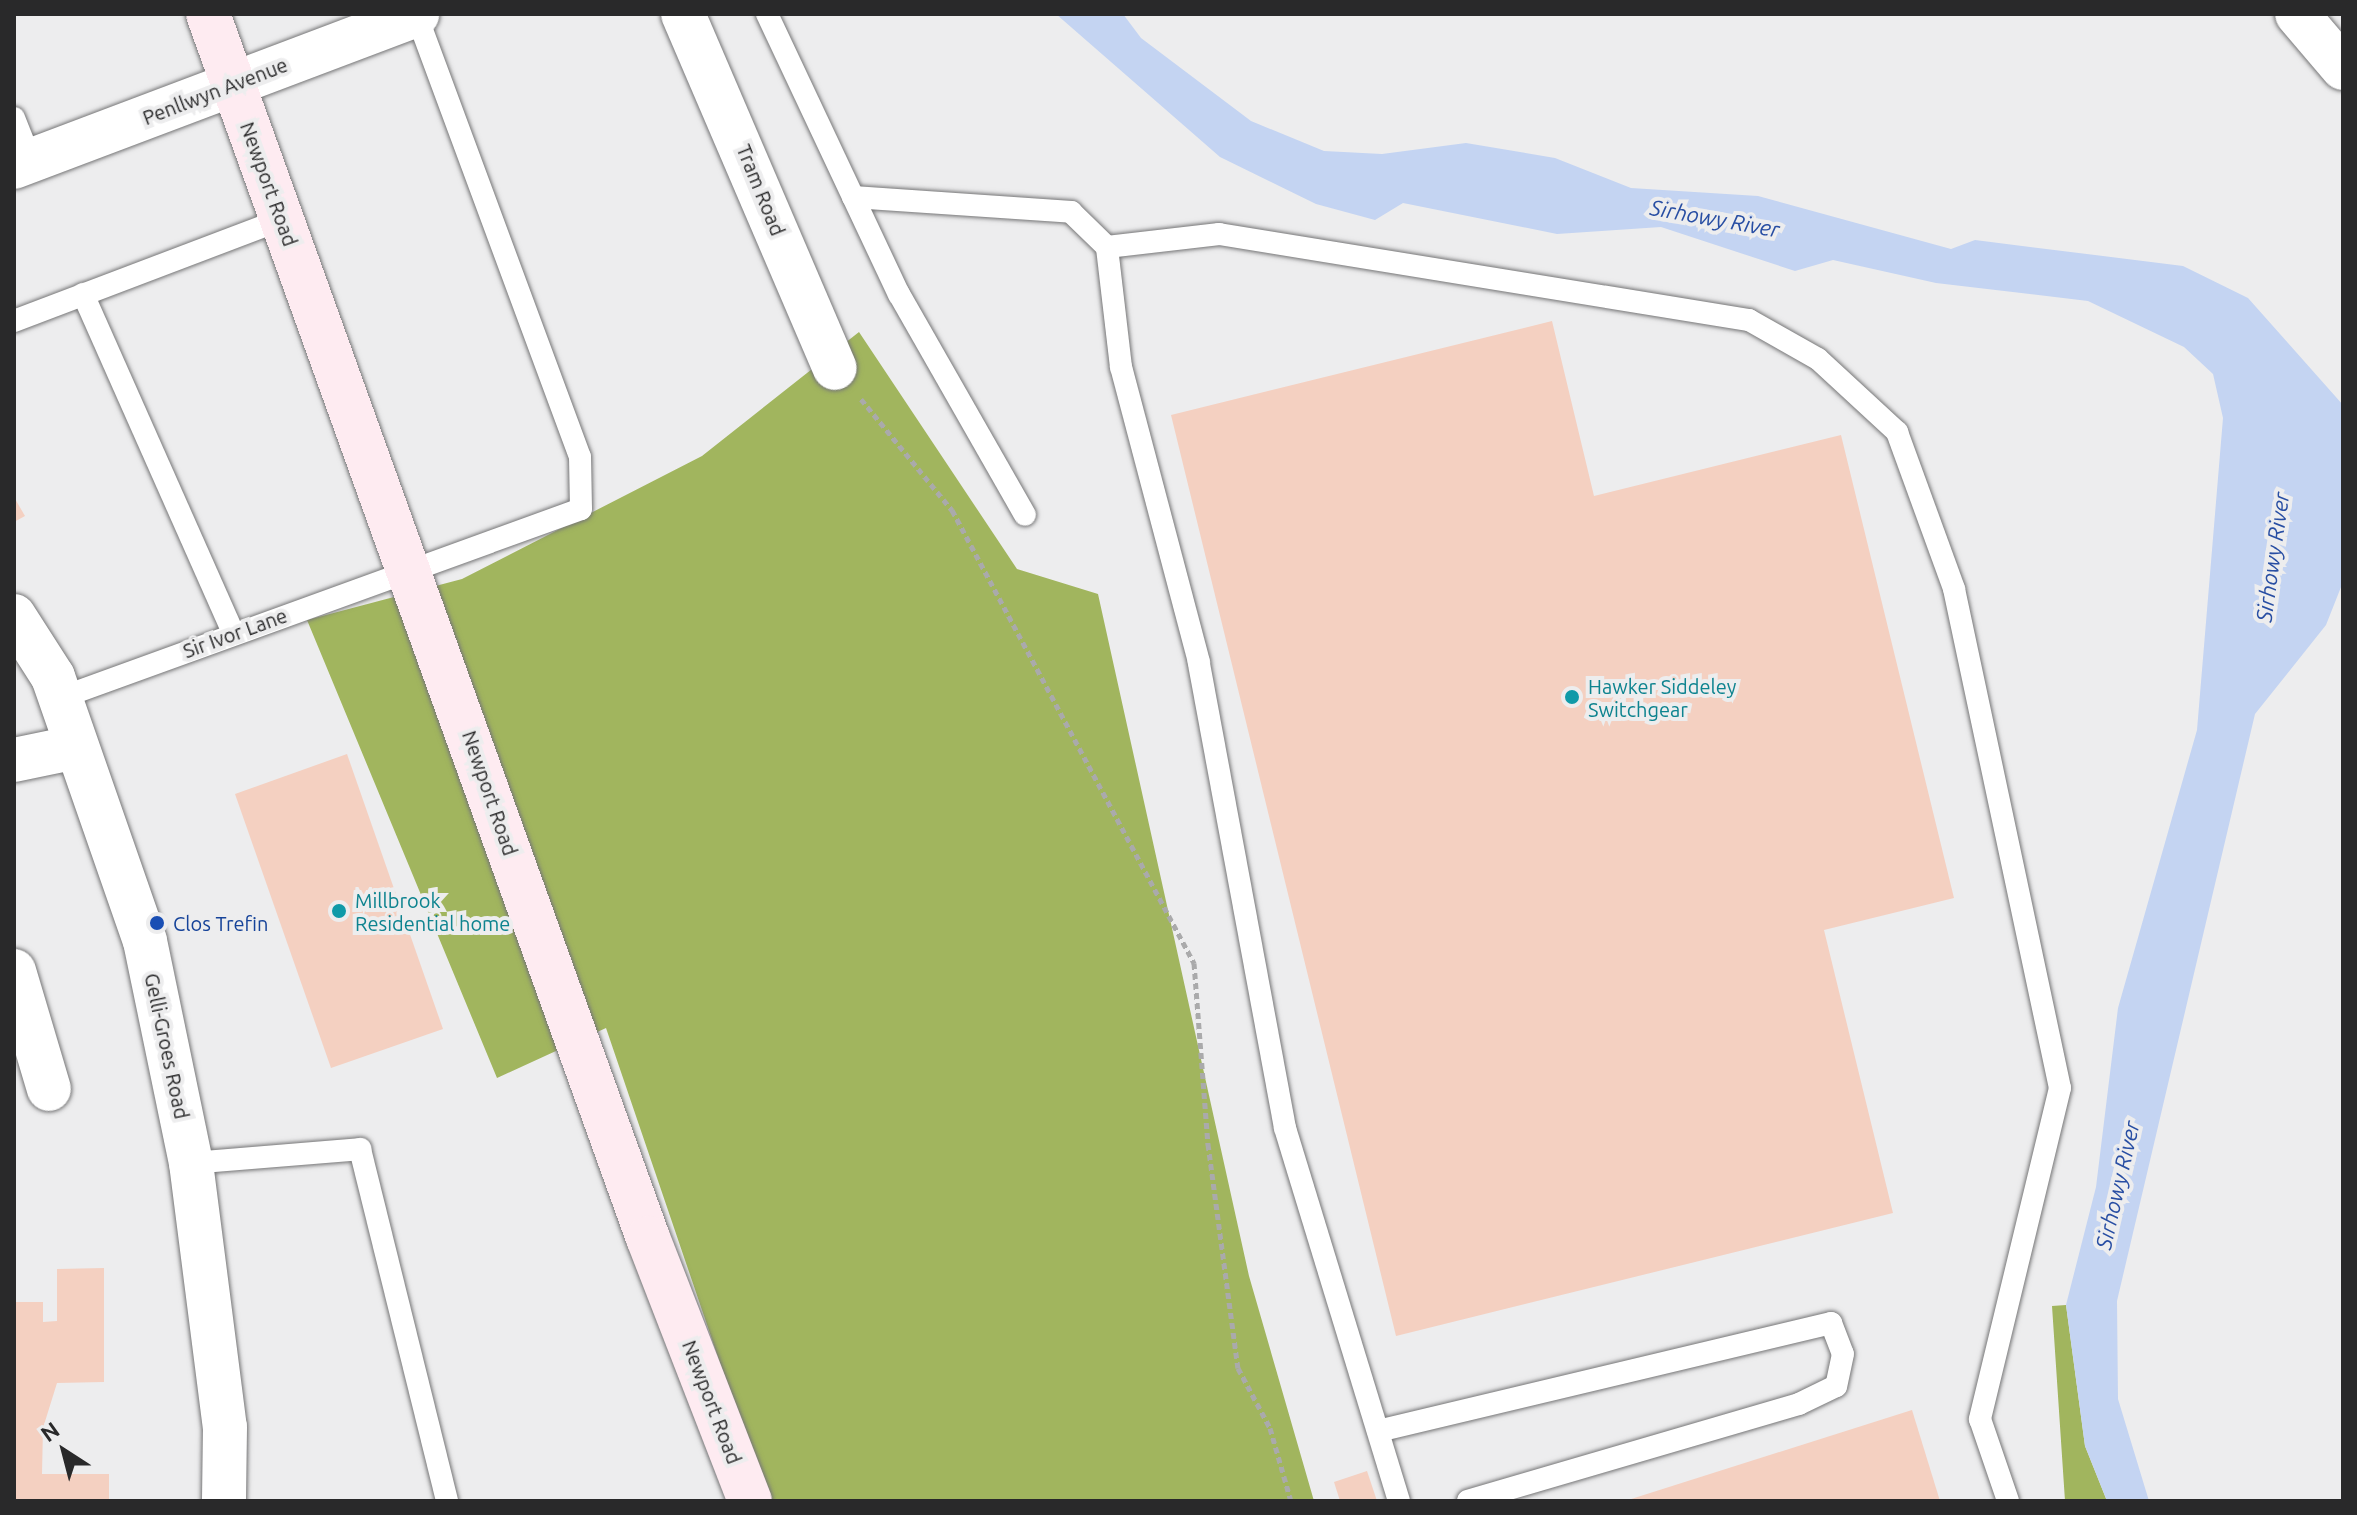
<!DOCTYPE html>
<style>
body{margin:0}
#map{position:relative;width:2357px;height:1515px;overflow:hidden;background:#ededee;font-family:Ubuntu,sans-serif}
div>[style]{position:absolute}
.forest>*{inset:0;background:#a1b55e}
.water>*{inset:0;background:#c4d4f2}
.building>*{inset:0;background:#f4d0c1}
.path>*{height:5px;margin-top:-2.5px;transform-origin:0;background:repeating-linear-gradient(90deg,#aaaaab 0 6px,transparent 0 10px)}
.roads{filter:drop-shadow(0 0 2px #767677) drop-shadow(0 0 2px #767677)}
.service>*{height:22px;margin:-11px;padding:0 11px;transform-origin:11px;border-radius:11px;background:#fff}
.minor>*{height:44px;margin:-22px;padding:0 22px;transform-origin:22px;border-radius:22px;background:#fff}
.secondary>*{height:44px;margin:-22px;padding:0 22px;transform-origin:22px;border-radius:22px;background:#feebf1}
.dots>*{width:22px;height:22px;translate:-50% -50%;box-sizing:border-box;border:4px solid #ededee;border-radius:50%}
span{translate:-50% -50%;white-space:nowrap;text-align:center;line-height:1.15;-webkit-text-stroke:8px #ededee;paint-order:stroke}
.street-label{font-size:20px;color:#29292a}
.culture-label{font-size:20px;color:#0d838f}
.left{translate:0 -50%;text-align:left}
.transit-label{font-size:20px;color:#164399}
.water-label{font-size:22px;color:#284ea3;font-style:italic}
.frame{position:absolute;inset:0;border:16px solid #29292a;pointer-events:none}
.north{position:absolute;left:24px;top:1411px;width:80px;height:80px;-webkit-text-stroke:6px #ededee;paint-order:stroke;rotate:324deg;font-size:22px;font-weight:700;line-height:32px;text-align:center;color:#29292a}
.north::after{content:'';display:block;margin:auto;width:28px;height:36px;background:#29292a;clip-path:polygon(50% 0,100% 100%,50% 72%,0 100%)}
</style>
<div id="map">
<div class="forest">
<div style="clip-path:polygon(859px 332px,1017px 569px,1098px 594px,1249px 1276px,1314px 1501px,767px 1501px,606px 1028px,497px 1078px,307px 620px,462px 579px,702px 456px)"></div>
<div style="clip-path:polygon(2066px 1305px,2085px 1446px,2107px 1501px,2065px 1501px,2052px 1306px)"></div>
</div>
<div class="water">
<div style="clip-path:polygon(1056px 14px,1123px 14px,1141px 38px,1251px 121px,1324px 151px,1382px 154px,1466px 143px,1555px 158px,1631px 188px,1758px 196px,1951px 249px,1975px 240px,2183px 266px,2248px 298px,2343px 405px,2343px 582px,2326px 625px,2255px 714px,2117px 1301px,2118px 1399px,2149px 1501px,2107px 1501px,2085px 1446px,2066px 1305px,2096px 1187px,2118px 1008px,2197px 730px,2223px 418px,2213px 374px,2184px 347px,2088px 301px,1936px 283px,1833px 260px,1795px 271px,1661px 227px,1557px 234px,1403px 203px,1375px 220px,1316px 204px,1220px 157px)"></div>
</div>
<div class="building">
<div style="clip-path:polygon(1552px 321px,1594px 496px,1841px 435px,1954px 898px,1824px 930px,1893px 1213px,1396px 1336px,1171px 415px)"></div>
<div style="clip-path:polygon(14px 497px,25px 516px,14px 522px)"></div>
<div style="clip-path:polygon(347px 754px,443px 1029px,331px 1068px,235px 794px)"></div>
<div style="clip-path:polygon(104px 1268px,104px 1382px,57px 1383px,43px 1428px,42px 1474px,109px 1474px,109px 1501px,14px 1501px,14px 1302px,43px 1302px,43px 1322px,57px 1321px,57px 1269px)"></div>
<div style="clip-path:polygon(1912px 1410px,1940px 1501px,1629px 1501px,1628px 1500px)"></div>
<div style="clip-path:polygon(1367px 1471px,1377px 1501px,1340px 1501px,1334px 1482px)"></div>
</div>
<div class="path">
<div style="left:861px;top:399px;width:144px;rotate:50.7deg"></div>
<div style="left:952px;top:510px;width:514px;rotate:61.89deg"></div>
<div style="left:1194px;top:963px;width:182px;rotate:85.6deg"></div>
<div style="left:1208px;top:1144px;width:226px;rotate:82.4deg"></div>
<div style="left:1238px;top:1368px;width:68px;rotate:61.9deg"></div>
<div style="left:1270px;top:1428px;width:76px;rotate:74deg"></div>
</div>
<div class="roads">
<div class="service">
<div style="left:767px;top:14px;width:310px;rotate:64.8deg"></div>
<div style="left:899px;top:294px;width:254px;rotate:60.3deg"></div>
<div style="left:14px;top:118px;width:46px;rotate:68.4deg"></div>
<div style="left:853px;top:197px;width:219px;rotate:3.9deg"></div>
<div style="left:1071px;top:212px;width:50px;rotate:44.2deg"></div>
<div style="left:83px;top:294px;width:371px;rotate:66.1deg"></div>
<div style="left:14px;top:321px;width:287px;rotate:-20.8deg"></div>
<div style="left:60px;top:698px;width:554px;rotate:-19.94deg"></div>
<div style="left:581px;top:509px;width:52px;rotate:-91.1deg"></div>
<div style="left:580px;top:457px;width:472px;rotate:-110.3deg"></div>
<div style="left:191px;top:1163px;width:170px;rotate:-4.7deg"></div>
<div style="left:360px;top:1149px;width:363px;rotate:76.1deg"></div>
<div style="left:1378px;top:1431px;width:466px;rotate:-13.4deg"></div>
<div style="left:1831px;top:1323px;width:33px;rotate:69deg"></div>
<div style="left:1843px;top:1354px;width:33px;rotate:102deg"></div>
<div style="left:1836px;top:1386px;width:41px;rotate:154.1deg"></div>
<div style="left:1799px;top:1404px;width:345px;rotate:163.7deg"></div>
<div style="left:1399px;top:1501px;width:390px;rotate:-107deg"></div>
<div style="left:1285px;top:1128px;width:474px;rotate:-100.5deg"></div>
<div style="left:1199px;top:662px;width:305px;rotate:-104.8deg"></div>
<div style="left:1121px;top:367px;width:121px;rotate:-96.7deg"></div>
<div style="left:1107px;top:247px;width:113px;rotate:-6.6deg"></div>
<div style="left:1219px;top:234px;width:537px;rotate:9.22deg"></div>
<div style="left:1749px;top:320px;width:79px;rotate:29.5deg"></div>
<div style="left:1818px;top:359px;width:108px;rotate:42.7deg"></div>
<div style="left:1897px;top:432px;width:167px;rotate:70deg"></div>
<div style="left:1954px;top:589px;width:510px;rotate:78.01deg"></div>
<div style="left:2060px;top:1088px;width:341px;rotate:103.6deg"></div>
<div style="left:1980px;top:1419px;width:87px;rotate:71.1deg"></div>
</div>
<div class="minor">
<div style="left:683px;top:14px;width:385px;rotate:66.8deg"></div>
<div style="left:2297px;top:14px;width:71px;rotate:49.6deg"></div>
<div style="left:14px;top:167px;width:431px;rotate:-20.7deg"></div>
<div style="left:14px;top:616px;width:72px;rotate:57.4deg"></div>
<div style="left:53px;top:677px;width:280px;rotate:70.8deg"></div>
<div style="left:145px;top:941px;width:227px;rotate:78.3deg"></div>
<div style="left:191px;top:1163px;width:266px;rotate:82.7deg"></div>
<div style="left:225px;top:1427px;width:74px;rotate:90.8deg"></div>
<div style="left:14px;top:760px;width:64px;rotate:-11.7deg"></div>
<div style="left:14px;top:971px;width:123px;rotate:73.5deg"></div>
</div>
<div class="secondary">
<div style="left:208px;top:14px;width:1301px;rotate:70.23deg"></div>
<div style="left:648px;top:1238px;width:282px;rotate:68.8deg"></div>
</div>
</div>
<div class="dots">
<div style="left:1572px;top:697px;background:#0f9aa8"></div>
<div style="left:339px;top:911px;background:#0f9aa8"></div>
<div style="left:157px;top:923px;background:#1a4fb4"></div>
</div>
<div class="street-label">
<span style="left:215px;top:91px;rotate:-21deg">Penllwyn Avenue</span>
<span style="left:269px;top:184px;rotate:70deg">Newport Road</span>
<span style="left:761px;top:190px;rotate:68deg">Tram Road</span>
<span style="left:235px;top:633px;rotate:-20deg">Sir Ivor Lane</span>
<span style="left:490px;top:793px;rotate:71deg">Newport Road</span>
<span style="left:167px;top:1046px;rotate:78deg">Gelli-Groes Road</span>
<span style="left:712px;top:1402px;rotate:69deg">Newport Road</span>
</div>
<div class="culture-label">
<span class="left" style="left:1588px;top:698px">Hawker Siddeley<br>Switchgear</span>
<span class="left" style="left:355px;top:912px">Millbrook<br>Residential home</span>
</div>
<div class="transit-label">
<span class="left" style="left:173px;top:923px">Clos Trefin</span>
</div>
<div class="water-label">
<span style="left:1715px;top:218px;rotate:10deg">Sirhowy River</span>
<span style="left:2272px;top:557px;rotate:-82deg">Sirhowy River</span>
<span style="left:2117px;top:1185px;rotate:-77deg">Sirhowy River</span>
</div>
<div class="frame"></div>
<div class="north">N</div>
</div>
